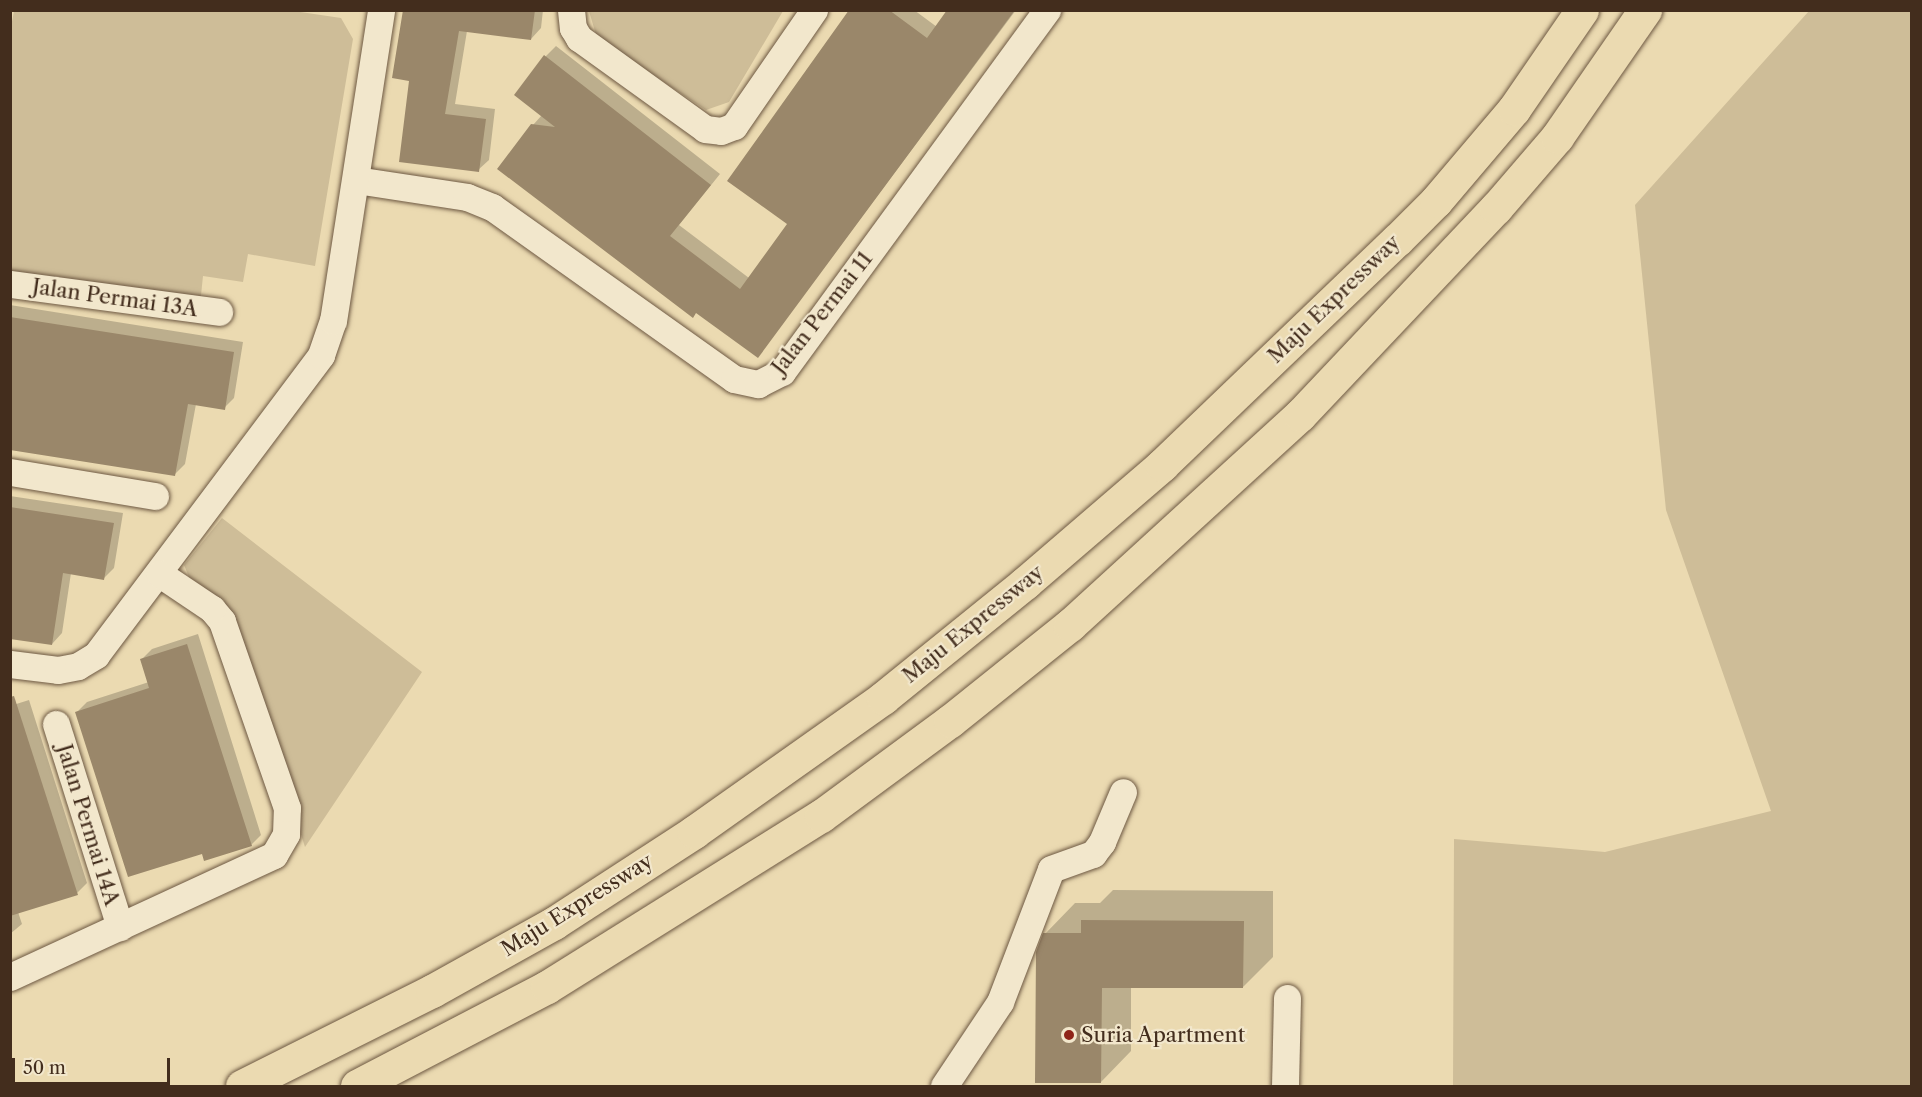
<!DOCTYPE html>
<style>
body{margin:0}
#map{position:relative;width:1922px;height:1097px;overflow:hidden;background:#ebdab1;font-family:"Libre Caslon Text",serif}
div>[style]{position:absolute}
.green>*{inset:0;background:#cebd98}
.shadow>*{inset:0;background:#0003}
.building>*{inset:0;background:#9a876a}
.roads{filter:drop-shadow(0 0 2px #6d5842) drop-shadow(0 0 2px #6d5842)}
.minor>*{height:27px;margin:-13.5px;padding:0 13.5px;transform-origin:13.5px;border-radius:13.5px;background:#f2e7cc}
.highway>*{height:33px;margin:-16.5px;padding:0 16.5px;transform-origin:16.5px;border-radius:16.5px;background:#ebdab1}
.dots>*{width:16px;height:16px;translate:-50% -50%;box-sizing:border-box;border:3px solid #f2e7cc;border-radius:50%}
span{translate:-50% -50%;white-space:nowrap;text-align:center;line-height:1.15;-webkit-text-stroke:4.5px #f2e7cc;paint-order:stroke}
.street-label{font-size:21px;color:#432d1d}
.poi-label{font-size:21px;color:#432d1d}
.left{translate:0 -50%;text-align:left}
.frame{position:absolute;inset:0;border:12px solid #432d1d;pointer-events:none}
.scale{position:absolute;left:12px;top:1058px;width:158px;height:27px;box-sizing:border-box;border:3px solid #432d1d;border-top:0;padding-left:8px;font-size:18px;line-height:21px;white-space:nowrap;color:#432d1d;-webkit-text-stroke:4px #f2e7cc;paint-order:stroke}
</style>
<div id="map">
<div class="green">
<div style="clip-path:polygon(287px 10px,341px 18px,353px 39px,315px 266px,248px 254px,243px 282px,203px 276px,200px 305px,11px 273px,10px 32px,14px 11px)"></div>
<div style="clip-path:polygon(589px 11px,783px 11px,729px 102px,706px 110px,597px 38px)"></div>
<div style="clip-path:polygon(1809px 11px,1911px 11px,1911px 1086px,1453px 1086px,1454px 839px,1605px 852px,1771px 811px,1666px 510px,1635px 205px)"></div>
<div style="clip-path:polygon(222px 518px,422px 672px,305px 847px,228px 607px,192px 584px,184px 565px)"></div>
</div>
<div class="shadow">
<div style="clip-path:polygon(404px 10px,543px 10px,541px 28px,531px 39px,467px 31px,455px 104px,495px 109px,489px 160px,478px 170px,411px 79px)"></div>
<div style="clip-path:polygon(851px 10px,914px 10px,937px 27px,949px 10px,1016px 10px,758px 356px,533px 125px,542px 115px,546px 56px,556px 46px,720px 174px,679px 225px,749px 278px,789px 223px)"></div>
<div style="clip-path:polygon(10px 305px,243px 342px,234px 398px,224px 408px,196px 404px,185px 464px,174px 475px,10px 449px)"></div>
<div style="clip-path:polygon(10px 496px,123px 513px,114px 568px,104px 578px,71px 573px,62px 633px,52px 644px,10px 638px)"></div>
<div style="clip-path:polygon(198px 634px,261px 835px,251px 845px,203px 852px,77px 712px,87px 702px,149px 682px,142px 659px,152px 649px)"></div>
<div style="clip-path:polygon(29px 700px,87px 883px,77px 893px,18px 912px,22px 924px,10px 934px,10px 706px)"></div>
<div style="clip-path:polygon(1113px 890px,1273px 891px,1273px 957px,1243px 987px,1131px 986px,1131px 1051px,1101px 1082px,1045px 934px,1075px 903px,1100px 903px)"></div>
</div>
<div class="building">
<div style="clip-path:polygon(403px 10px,535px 10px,531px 40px,459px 31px,445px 114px,486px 119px,479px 172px,399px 162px,409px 81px,392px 78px)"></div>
<div style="clip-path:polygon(849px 10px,889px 10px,927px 38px,947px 10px,1015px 10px,758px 358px,696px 313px,693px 318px,497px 169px,531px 124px,555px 127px,514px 95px,544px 55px,711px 185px,670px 236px,740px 289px,787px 224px,727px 181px)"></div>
<div style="clip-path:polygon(10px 317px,234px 352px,225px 410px,188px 404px,175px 476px,10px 450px)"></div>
<div style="clip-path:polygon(10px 507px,114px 523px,104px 580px,63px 573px,52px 645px,10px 639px)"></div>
<div style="clip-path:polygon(187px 644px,252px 846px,204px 861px,202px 854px,128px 877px,75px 712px,149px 688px,140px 659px)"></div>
<div style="clip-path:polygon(14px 696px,78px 895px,10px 916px,10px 697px)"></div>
<div style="clip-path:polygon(1081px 920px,1244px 921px,1243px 988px,1102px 988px,1101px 1083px,1035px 1083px,1036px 952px,1043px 933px,1081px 933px)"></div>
</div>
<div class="roads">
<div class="minor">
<div style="left:571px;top:10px;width:18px;rotate:84deg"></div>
<div style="left:573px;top:28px;width:12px;rotate:59deg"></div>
<div style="left:579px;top:38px;width:155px;rotate:35.8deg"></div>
<div style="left:705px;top:129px;width:16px;rotate:7deg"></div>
<div style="left:721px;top:131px;width:14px;rotate:-21deg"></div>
<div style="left:734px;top:126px;width:141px;rotate:-55.4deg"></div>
<div style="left:356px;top:180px;width:112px;rotate:8.7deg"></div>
<div style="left:467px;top:197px;width:27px;rotate:22deg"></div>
<div style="left:492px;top:207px;width:297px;rotate:35.4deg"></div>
<div style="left:734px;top:379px;width:25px;rotate:12deg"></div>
<div style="left:758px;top:384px;width:27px;rotate:-27deg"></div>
<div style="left:782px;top:372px;width:449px;rotate:-53.8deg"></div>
<div style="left:10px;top:284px;width:211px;rotate:7.6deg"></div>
<div style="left:10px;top:472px;width:147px;rotate:9.4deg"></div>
<div style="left:10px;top:664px;width:48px;rotate:7.1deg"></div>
<div style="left:58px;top:670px;width:20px;rotate:-11deg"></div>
<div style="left:78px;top:666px;width:21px;rotate:-31deg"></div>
<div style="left:96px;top:655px;width:375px;rotate:-53.1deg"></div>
<div style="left:321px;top:355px;width:36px;rotate:-71deg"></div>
<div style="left:333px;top:321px;width:315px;rotate:-81.2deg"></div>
<div style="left:56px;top:724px;width:213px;rotate:72.5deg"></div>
<div style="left:10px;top:977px;width:291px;rotate:-24.8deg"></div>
<div style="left:274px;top:855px;width:24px;rotate:-60deg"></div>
<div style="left:286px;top:834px;width:26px;rotate:-88deg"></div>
<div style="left:287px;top:808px;width:198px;rotate:-109.2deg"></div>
<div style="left:222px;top:621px;width:16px;rotate:-130deg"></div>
<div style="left:212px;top:609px;width:63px;rotate:-146.1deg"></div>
<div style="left:944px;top:1086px;width:101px;rotate:-56.3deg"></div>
<div style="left:1000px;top:1002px;width:142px;rotate:-69deg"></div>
<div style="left:1051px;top:869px;width:45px;rotate:-19.7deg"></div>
<div style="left:1093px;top:854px;width:15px;rotate:-53deg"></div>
<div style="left:1102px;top:842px;width:54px;rotate:-67.2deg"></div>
<div style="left:1285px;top:1086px;width:88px;rotate:-88.7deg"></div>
</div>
<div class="highway">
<div style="left:242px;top:1086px;width:212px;rotate:-26.6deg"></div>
<div style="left:432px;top:991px;width:140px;rotate:-29.1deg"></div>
<div style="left:554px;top:923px;width:167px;rotate:-33deg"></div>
<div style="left:694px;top:832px;width:232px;rotate:-35.3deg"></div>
<div style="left:883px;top:698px;width:183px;rotate:-39deg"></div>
<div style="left:1025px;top:583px;width:181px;rotate:-40.7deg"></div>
<div style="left:1162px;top:465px;width:325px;rotate:-43.8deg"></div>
<div style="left:1397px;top:240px;width:55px;rotate:-45deg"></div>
<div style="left:1436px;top:201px;width:121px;rotate:-49.7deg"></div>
<div style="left:1514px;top:109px;width:120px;rotate:-55.5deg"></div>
<div style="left:357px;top:1086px;width:214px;rotate:-27.5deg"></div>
<div style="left:547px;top:987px;width:323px;rotate:-32deg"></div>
<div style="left:821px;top:816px;width:160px;rotate:-36.4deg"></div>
<div style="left:950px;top:721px;width:154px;rotate:-38.7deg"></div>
<div style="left:1070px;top:625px;width:311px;rotate:-42.4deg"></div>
<div style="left:1300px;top:415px;width:285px;rotate:-46.6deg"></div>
<div style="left:1496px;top:208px;width:94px;rotate:-49.3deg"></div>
<div style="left:1557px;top:137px;width:155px;rotate:-55.3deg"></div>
</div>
</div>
<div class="dots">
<div style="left:1069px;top:1035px;background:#8f2418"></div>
</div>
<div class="street-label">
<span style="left:115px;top:298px;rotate:8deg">Jalan Permai 13A</span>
<span style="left:1334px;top:299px;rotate:-44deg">Maju Expressway</span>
<span style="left:822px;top:313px;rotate:-52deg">Jalan Permai 11</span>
<span style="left:973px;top:624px;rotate:-39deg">Maju Expressway</span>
<span style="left:88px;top:825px;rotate:73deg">Jalan Permai 14A</span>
<span style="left:577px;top:905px;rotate:-32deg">Maju Expressway</span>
</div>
<div class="poi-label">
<span class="left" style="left:1081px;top:1035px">Suria Apartment</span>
</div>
<div class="frame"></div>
<div class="scale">50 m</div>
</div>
